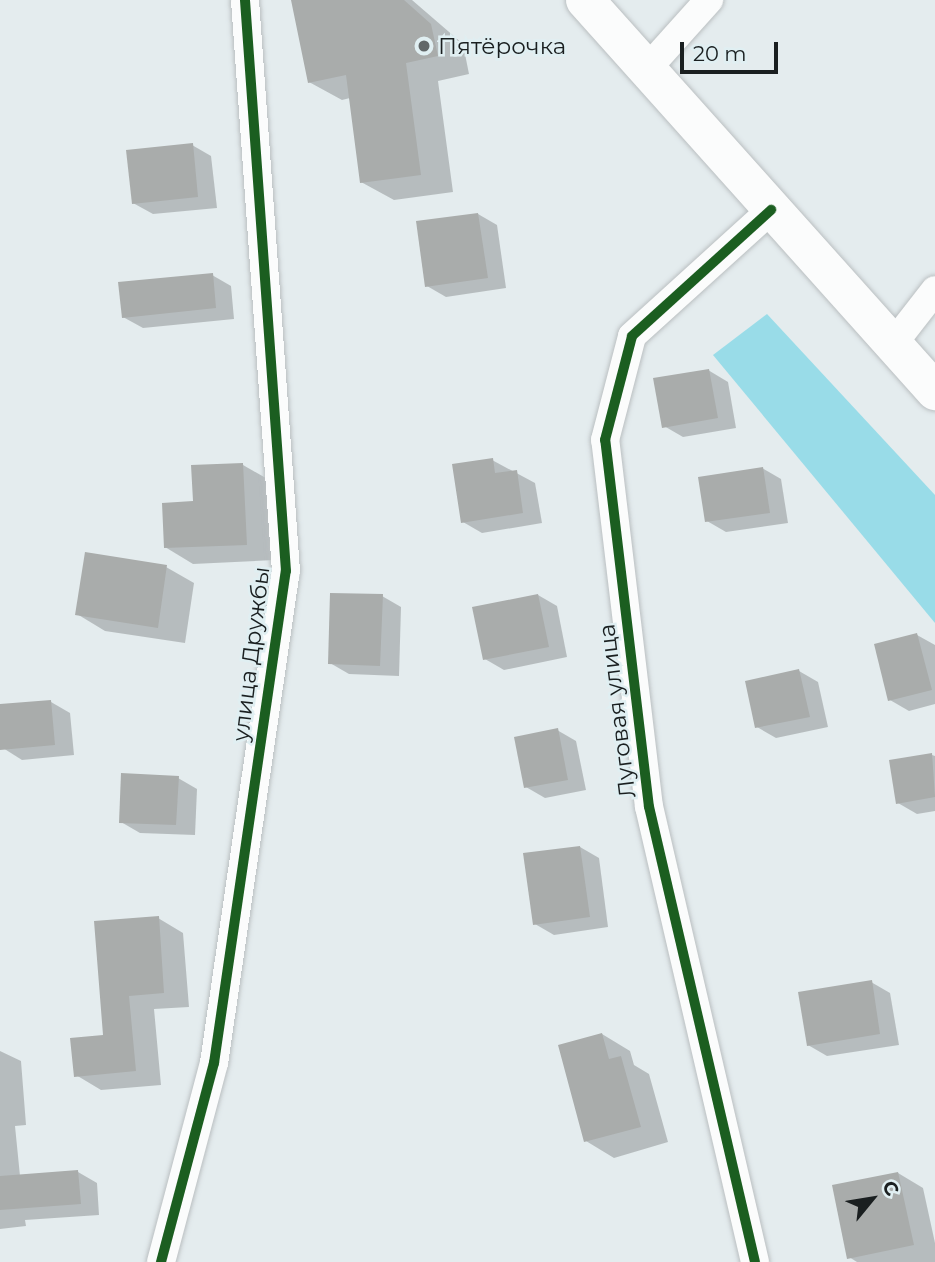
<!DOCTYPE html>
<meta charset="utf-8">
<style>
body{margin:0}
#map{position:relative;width:935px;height:1262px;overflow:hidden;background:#e4ecee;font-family:Montserrat,sans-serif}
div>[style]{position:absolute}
.forest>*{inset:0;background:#99dce8}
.shadow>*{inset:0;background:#0003}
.building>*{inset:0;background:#a9acab}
.roads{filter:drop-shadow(0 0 2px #babfc1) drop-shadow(0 0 2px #babfc1)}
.minor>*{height:28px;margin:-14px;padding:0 14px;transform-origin:14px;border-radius:14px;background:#fbfcfc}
.secondary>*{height:38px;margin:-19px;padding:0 19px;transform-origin:19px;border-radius:19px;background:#fbfcfc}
.cycleway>*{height:10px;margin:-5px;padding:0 5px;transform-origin:5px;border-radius:5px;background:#1b5e20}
.dots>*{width:19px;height:19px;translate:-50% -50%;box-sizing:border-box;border:4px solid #e0eff2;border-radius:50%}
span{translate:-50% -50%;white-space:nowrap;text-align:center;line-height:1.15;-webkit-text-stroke:5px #e0eff2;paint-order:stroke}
.poi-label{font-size:23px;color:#1a1f20}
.left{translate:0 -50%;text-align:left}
.street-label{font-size:23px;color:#1a1f20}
.north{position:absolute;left:837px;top:1164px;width:70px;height:70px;-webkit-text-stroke:5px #e0eff2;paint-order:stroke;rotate:60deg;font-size:19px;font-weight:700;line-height:28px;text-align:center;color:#1a1f20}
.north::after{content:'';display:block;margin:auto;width:24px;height:32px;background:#1a1f20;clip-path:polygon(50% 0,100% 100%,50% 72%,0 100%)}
.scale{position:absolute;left:680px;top:42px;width:98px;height:32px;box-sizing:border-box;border:4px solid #1a1f20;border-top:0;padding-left:9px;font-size:21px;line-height:24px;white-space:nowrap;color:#1a1f20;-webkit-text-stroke:5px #e0eff2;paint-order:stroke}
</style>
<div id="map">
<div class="forest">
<div style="clip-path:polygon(767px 314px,935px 495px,935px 623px,713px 355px)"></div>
</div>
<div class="shadow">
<div style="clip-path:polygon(293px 0,412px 0,463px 44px,469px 74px,438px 81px,453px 192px,394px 200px,361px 182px,350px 98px,342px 100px,309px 82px)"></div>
<div style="clip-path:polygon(192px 145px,211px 156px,217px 208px,153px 214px,133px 203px)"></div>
<div style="clip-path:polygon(478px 214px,497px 225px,506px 288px,446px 297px,427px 286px)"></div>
<div style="clip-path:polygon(212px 275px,231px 286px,234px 319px,143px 328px,123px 317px)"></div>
<div style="clip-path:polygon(708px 370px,728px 382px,736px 428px,683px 437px,664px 426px)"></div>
<div style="clip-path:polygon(492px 460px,535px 483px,542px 523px,482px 533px,463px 522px)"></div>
<div style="clip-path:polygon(243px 465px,271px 481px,274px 560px,193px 564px,165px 547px,194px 503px)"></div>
<div style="clip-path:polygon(762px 468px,781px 479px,788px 523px,726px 532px,707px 521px)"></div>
<div style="clip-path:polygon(166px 567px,194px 583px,185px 643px,105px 631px,77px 614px)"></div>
<div style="clip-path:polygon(538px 595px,557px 606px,567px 657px,504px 670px,485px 659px)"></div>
<div style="clip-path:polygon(382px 596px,401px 607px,399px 676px,349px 674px,330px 663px)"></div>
<div style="clip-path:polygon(917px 635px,935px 645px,935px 704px,909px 711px,890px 700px)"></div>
<div style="clip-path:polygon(799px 671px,818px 682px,828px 727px,776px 738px,757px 727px)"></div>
<div style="clip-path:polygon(51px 702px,70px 713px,74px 755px,22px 760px,3px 748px,0 706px)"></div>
<div style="clip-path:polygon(557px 730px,576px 741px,586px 790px,545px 798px,526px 787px)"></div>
<div style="clip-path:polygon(932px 755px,935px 756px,935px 811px,917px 814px,898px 803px)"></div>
<div style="clip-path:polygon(178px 778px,197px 789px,195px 835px,140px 833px,121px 822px)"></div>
<div style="clip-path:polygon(580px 847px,599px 858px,608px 927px,554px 935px,535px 924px)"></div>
<div style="clip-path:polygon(158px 918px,183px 933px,189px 1007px,154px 1009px,161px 1085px,101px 1090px,76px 1075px,105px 1036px)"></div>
<div style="clip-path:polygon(871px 982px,890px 993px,899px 1045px,827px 1056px,808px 1045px)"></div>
<div style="clip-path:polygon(602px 1034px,630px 1051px,634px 1065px,649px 1074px,668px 1142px,614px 1158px,586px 1141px)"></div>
<div style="clip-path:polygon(0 1051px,21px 1061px,26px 1125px,15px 1126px,20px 1176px,78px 1172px,97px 1183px,99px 1215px,25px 1220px,26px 1226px,0 1229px)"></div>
<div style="clip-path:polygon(898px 1173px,923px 1188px,935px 1243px,935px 1262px,857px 1262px,849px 1257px)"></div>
</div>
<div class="building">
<div style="clip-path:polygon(291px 0,404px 0,431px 24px,438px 56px,406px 63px,421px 175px,360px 183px,346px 75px,308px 83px)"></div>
<div style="clip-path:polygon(193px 143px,198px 197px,132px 204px,126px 150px)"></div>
<div style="clip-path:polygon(478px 213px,488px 278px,425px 287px,416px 221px)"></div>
<div style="clip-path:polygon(213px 273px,216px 308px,122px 318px,118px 282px)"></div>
<div style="clip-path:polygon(709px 369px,718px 418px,662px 428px,653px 378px)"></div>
<div style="clip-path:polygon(493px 458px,495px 473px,517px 470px,523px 513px,461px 523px,452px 464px)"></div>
<div style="clip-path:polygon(243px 463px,247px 545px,164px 548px,162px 503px,193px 501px,191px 465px)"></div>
<div style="clip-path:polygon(763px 467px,770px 513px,705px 522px,698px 477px)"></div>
<div style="clip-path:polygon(85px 552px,167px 565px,158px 628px,75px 615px)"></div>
<div style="clip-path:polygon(330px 593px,383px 594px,380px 666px,328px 664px)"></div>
<div style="clip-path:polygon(538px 594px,549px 647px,483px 660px,472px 607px)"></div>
<div style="clip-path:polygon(917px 633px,932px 690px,888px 701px,874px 644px)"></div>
<div style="clip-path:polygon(799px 669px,810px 717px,755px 728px,745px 681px)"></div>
<div style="clip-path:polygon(51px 700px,55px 745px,0 750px,0 704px)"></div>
<div style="clip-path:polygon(558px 728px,568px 780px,524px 788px,514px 737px)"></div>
<div style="clip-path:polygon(932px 753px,935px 797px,896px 804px,889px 760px)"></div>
<div style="clip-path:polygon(121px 773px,179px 776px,176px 825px,119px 823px)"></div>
<div style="clip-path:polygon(580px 846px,590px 917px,533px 925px,523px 853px)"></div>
<div style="clip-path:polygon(159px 916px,164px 993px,129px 996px,136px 1071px,74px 1077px,70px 1038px,103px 1035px,94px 921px)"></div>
<div style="clip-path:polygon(872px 980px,880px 1034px,807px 1046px,798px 992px)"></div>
<div style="clip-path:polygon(602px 1033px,609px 1059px,621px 1056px,641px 1127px,584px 1142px,558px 1045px)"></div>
<div style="clip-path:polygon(78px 1170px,81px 1204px,0 1210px,0 1176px)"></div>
<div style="clip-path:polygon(898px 1172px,914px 1245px,847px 1259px,832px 1185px)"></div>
</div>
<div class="roads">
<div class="minor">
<div style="left:647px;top:69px;width:93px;rotate:-48.1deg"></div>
<div style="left:893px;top:344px;width:68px;rotate:-52.1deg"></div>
<div style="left:161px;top:1262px;width:206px;rotate:-75.1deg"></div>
<div style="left:214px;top:1063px;width:497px;rotate:-81.7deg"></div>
<div style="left:286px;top:571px;width:572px;rotate:-94.11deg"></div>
<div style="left:755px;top:1262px;width:467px;rotate:-103.1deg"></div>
<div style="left:649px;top:807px;width:370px;rotate:-96.8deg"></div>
<div style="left:605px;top:440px;width:107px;rotate:-75.4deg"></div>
<div style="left:632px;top:336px;width:188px;rotate:-42.2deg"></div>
</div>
<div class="secondary">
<div style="left:585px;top:0;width:525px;rotate:48.17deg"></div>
</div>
</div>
<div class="cycleway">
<div style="left:161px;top:1262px;width:206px;rotate:-75.1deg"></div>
<div style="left:214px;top:1063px;width:497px;rotate:-81.7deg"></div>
<div style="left:286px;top:571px;width:572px;rotate:-94.11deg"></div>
<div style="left:755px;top:1262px;width:467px;rotate:-103.1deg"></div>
<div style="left:649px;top:807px;width:370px;rotate:-96.8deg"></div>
<div style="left:605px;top:440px;width:107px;rotate:-75.4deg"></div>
<div style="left:632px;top:336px;width:188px;rotate:-42.2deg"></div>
</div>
<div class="dots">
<div style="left:424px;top:46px;background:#616768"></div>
</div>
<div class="poi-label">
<span class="left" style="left:438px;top:46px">Пятёрочка</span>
</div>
<div class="street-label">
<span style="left:251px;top:654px;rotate:-83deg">улица Дружбы</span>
<span style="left:617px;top:711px;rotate:-97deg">Луговая улица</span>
</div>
<div class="north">С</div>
<div class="scale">20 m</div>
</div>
